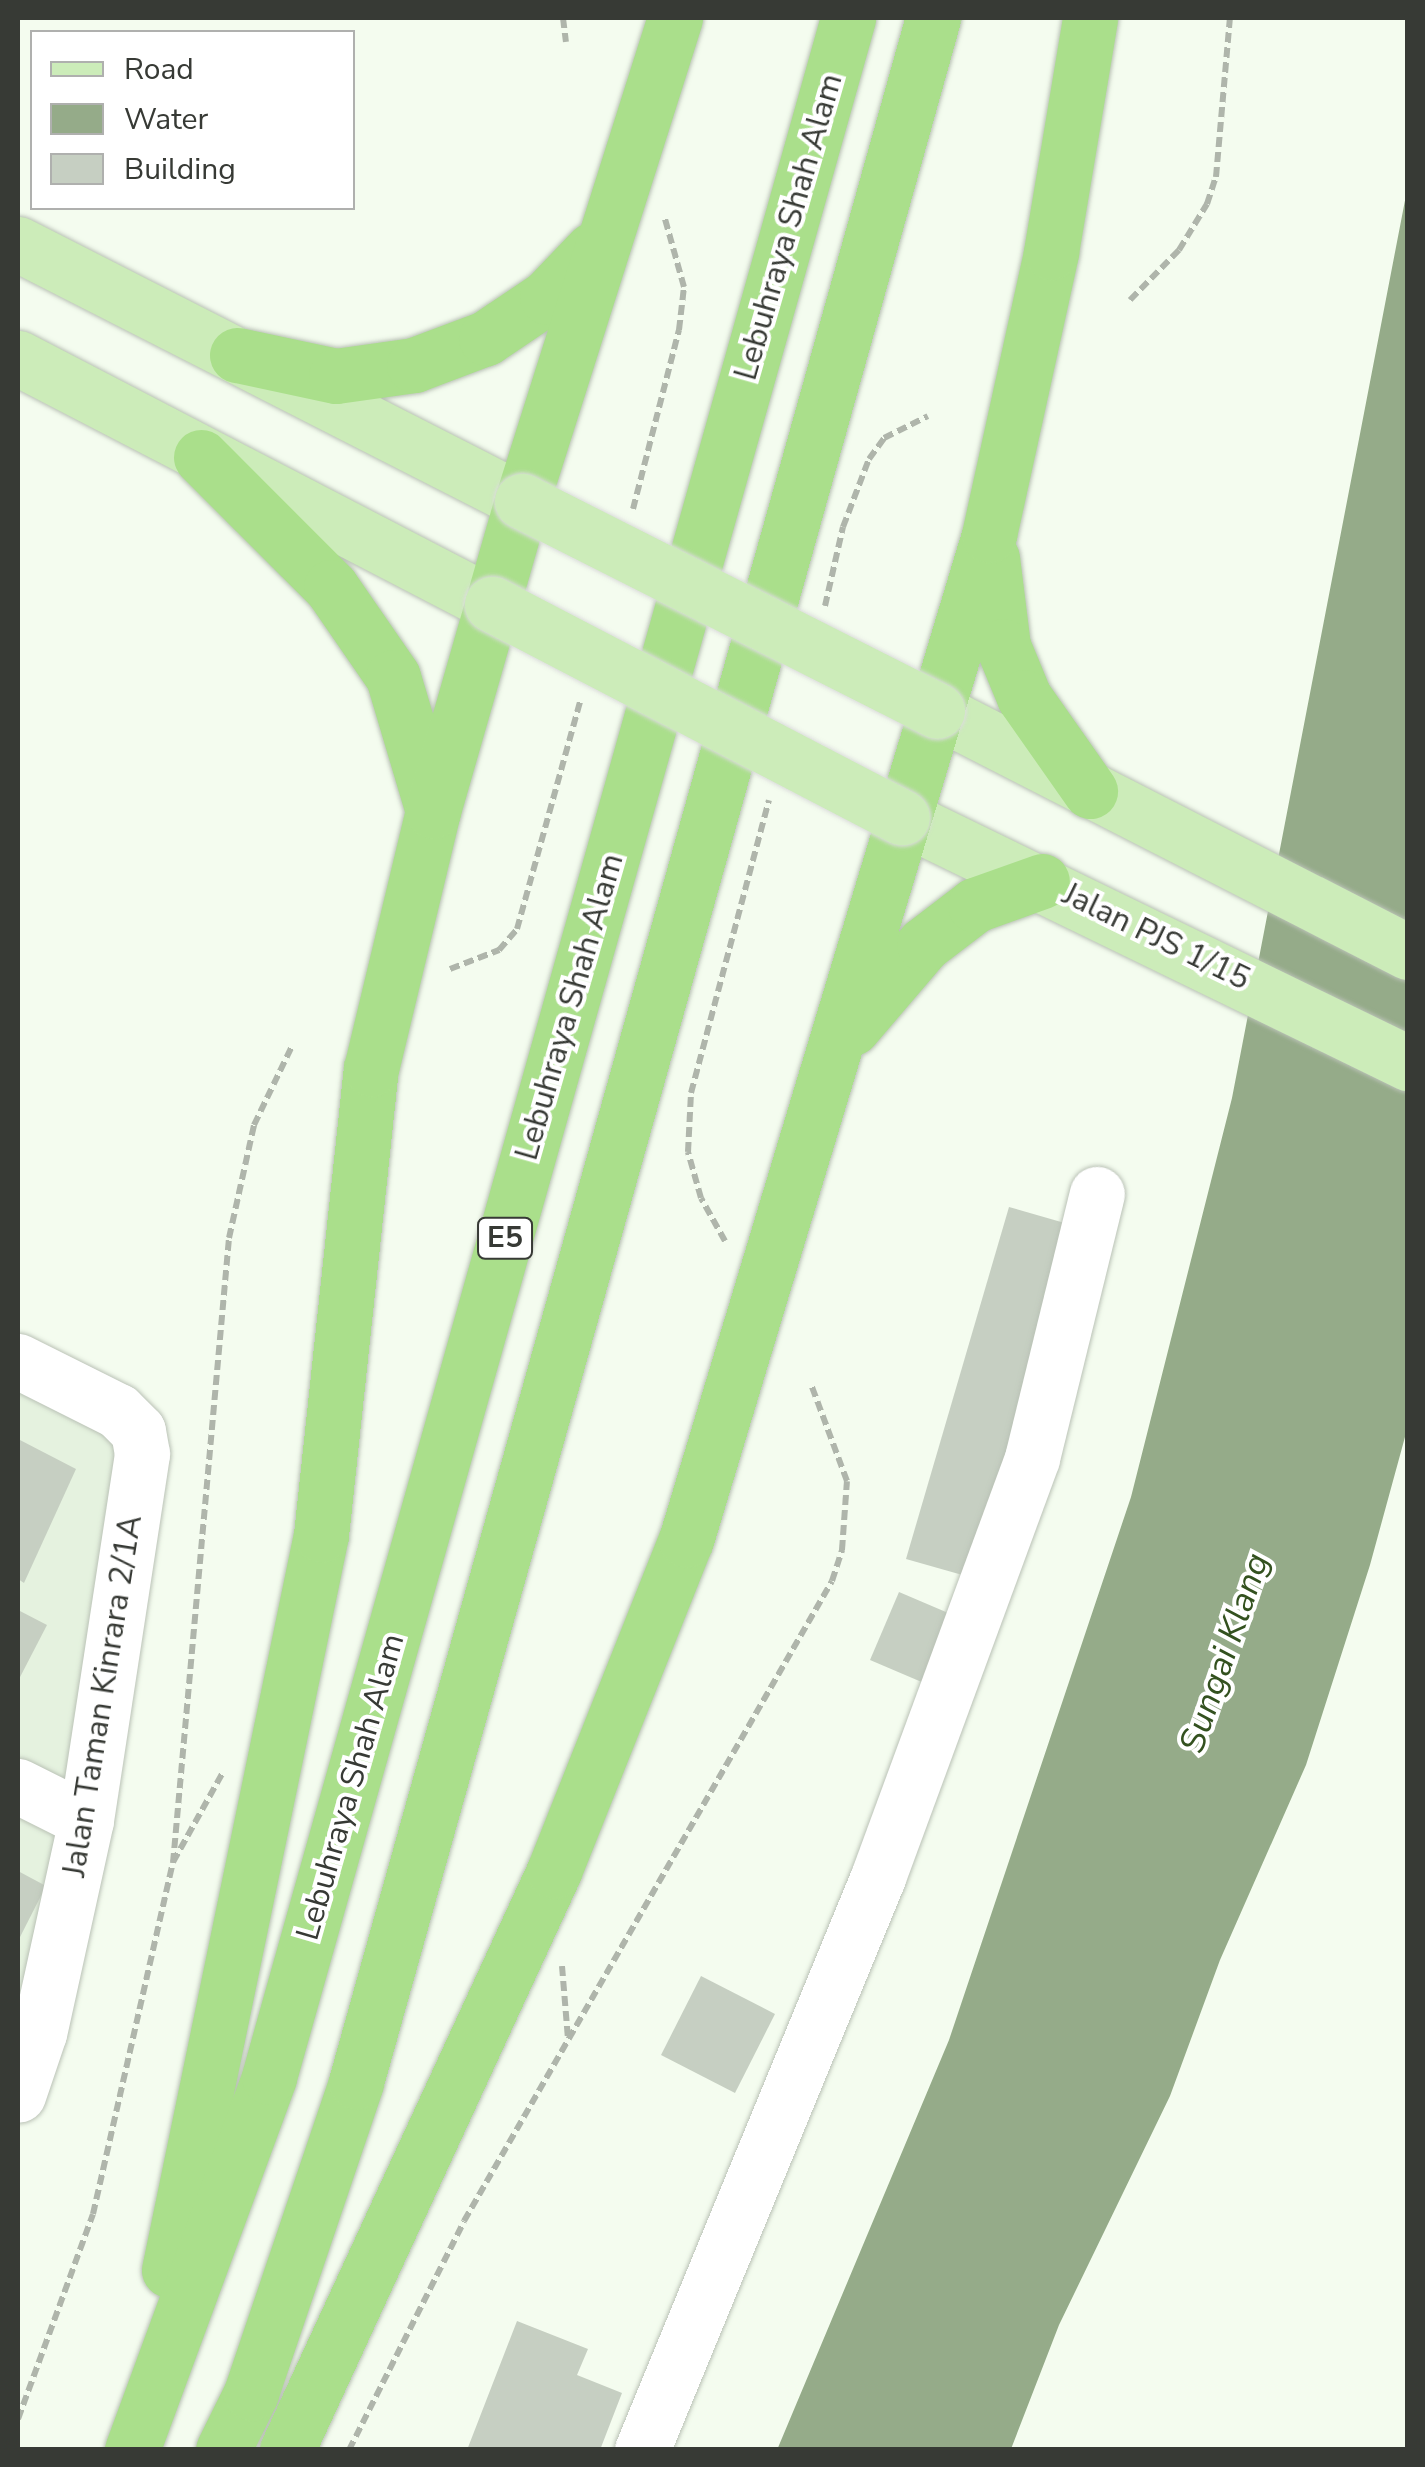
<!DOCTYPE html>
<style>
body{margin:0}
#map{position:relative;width:1425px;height:2467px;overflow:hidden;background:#f4fcef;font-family:"Nunito Sans",sans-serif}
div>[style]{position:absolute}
.built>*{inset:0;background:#e5f2df}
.water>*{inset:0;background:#95ab89}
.building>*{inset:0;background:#c6cfc2}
.path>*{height:6px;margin-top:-3px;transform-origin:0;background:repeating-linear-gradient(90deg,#afb5ab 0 10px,transparent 0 15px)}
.roads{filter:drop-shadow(0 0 2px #bac2b6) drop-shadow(0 0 2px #bac2b6)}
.minor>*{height:55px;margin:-27.5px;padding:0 27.5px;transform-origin:27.5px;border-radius:27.5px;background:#fff}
.major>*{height:55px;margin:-27.5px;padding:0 27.5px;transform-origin:27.5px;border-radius:27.5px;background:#ccecb9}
.highway>*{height:55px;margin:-27.5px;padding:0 27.5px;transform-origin:27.5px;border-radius:27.5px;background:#aadf8b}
.bridges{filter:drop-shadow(0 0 2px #dbdcdb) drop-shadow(0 0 2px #dbdcdb)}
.major-bridge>*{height:55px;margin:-27.5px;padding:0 27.5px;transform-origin:27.5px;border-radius:27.5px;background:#ccecb9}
span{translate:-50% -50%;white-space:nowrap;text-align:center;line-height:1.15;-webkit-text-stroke:8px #fff;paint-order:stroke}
.shield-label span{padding:2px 8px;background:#fff;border:2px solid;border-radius:8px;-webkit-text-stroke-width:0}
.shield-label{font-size:30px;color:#373a35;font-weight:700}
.street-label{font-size:32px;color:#373a35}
.water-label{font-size:35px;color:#33511f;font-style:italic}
.frame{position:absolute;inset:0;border:20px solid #373a35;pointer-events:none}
.legend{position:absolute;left:30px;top:30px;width:325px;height:180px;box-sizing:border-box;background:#fff;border:2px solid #afb0ae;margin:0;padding:12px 18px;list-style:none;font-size:30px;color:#373a35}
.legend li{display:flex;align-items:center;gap:20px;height:50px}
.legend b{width:50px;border:2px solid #afb0ae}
</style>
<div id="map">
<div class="built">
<div style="clip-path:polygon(18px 1378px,123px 1439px,76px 1795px,18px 2009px)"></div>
</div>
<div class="water">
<div style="clip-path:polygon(1407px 190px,1408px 1426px,1370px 1565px,1306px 1765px,1220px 1960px,1170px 2096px,1059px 2325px,1011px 2449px,777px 2450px,949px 2040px,1131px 1497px,1232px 1098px)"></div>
</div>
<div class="building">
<div style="clip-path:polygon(1009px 1207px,1082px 1228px,980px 1580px,906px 1559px)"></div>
<div style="clip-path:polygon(18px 1439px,76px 1469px,24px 1583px,18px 1579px)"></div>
<div style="clip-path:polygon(899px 1592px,967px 1621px,938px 1689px,870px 1660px)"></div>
<div style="clip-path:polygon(18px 1610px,47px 1625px,18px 1681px)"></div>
<div style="clip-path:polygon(18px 1871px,46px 1886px,18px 1941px)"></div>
<div style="clip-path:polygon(701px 1976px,775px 2014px,735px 2093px,661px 2055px)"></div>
<div style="clip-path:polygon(517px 2321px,588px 2349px,577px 2375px,622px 2393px,600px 2450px,467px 2450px)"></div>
</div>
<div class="path">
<div style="left:563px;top:18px;width:24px;rotate:83deg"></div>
<div style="left:1130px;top:300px;width:70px;rotate:-45.6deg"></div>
<div style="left:1179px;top:250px;width:54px;rotate:-58.7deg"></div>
<div style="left:1207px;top:204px;width:28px;rotate:-72deg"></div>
<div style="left:1216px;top:177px;width:160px;rotate:-85deg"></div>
<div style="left:633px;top:509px;width:185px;rotate:-75.6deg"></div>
<div style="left:679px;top:330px;width:43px;rotate:-83.4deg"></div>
<div style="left:684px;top:287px;width:71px;rotate:-105.6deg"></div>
<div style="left:825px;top:606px;width:81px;rotate:-77.2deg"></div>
<div style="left:843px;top:527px;width:73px;rotate:-69.1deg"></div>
<div style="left:869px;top:459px;width:26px;rotate:-54deg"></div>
<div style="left:884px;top:438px;width:49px;rotate:-26.6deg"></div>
<div style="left:450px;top:969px;width:53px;rotate:-21.2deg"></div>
<div style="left:499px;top:950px;width:28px;rotate:-49deg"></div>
<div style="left:517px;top:929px;width:239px;rotate:-74.5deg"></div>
<div style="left:725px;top:1241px;width:49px;rotate:-119.2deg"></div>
<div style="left:701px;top:1198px;width:48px;rotate:-105.8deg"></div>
<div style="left:688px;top:1152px;width:59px;rotate:-87.1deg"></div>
<div style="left:691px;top:1093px;width:303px;rotate:-75.1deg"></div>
<div style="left:173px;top:1862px;width:103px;rotate:-60.9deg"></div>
<div style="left:562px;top:1966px;width:73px;rotate:85.3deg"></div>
<div style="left:18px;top:2419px;width:218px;rotate:-69.9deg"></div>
<div style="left:93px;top:2214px;width:360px;rotate:-77.2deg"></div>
<div style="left:173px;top:1863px;width:628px;rotate:-84.88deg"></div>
<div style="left:229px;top:1238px;width:116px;rotate:-77.5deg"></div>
<div style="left:254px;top:1125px;width:88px;rotate:-64.3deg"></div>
<div style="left:349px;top:2450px;width:256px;rotate:-63.3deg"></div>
<div style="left:464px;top:2221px;width:738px;rotate:-60.1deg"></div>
<div style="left:832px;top:1581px;width:33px;rotate:-72deg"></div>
<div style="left:842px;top:1550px;width:69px;rotate:-85.9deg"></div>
<div style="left:847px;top:1481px;width:103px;rotate:-110.4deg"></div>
</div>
<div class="roads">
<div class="minor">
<div style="left:18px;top:1361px;width:112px;rotate:26.6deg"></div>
<div style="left:118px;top:1411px;width:28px;rotate:45deg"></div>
<div style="left:138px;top:1431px;width:23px;rotate:80deg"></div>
<div style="left:142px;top:1454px;width:370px;rotate:98.7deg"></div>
<div style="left:86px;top:1820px;width:218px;rotate:102.4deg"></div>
<div style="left:39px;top:2033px;width:65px;rotate:108.7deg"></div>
<div style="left:18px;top:1786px;width:76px;rotate:26.6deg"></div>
<div style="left:642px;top:2450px;width:620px;rotate:-67.61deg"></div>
<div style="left:878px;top:1877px;width:446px;rotate:-69.8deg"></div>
<div style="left:1032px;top:1458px;width:272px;rotate:-76.2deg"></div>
</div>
<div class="major">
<div style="left:18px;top:244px;width:566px;rotate:27.02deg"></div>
<div style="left:18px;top:358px;width:534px;rotate:27.43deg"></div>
<div style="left:937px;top:711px;width:529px;rotate:27.1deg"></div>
<div style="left:902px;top:817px;width:563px;rotate:25.93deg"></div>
</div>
<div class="highway">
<div style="left:237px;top:355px;width:101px;rotate:12deg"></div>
<div style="left:336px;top:376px;width:79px;rotate:-8deg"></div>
<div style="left:414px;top:365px;width:77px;rotate:-20.6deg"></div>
<div style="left:486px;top:338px;width:73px;rotate:-33.9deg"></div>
<div style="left:547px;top:297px;width:66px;rotate:-46.2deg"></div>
<div style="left:201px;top:457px;width:184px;rotate:45deg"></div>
<div style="left:331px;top:587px;width:109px;rotate:55.4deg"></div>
<div style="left:393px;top:677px;width:140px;rotate:73.4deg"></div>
<div style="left:992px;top:558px;width:89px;rotate:82.9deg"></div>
<div style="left:1003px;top:646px;width:55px;rotate:67.6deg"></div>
<div style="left:1024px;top:697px;width:115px;rotate:54.9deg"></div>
<div style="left:852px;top:1028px;width:111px;rotate:-49.4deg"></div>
<div style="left:924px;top:944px;width:64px;rotate:-37.4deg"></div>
<div style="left:975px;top:905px;width:71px;rotate:-19.7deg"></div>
<div style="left:169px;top:2270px;width:751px;rotate:-78.32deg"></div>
<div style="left:321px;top:1535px;width:469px;rotate:-83.9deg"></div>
<div style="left:371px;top:1069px;width:265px;rotate:-76.5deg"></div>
<div style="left:433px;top:811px;width:323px;rotate:-74deg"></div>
<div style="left:522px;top:501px;width:507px;rotate:-72.42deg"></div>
<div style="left:132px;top:2450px;width:397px;rotate:-69.8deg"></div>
<div style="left:269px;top:2077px;width:2139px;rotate:-74.29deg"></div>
<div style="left:223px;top:2450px;width:64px;rotate:-63.8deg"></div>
<div style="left:251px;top:2393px;width:328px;rotate:-71.3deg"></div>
<div style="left:356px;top:2082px;width:2143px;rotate:-74.38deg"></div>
<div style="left:287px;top:2450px;width:638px;rotate:-65.24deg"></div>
<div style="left:554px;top:1871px;width:356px;rotate:-68.3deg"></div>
<div style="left:686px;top:1540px;width:1050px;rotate:-73.22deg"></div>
<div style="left:989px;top:535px;width:290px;rotate:-77.6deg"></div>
<div style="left:1051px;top:252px;width:237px;rotate:-80.5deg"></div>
</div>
</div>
<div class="bridges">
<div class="major-bridge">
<div style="left:522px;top:501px;width:465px;rotate:26.8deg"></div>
<div style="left:492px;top:604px;width:462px;rotate:27.5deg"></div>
</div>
</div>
<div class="shield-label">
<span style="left:505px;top:1238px">E5</span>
</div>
<div class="street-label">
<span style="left:789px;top:227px;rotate:-74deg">Lebuhraya Shah Alam</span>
<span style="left:1156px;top:937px;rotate:26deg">Jalan PJS 1/15</span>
<span style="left:570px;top:1007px;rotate:-74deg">Lebuhraya Shah Alam</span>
<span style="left:103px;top:1696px;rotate:-81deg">Jalan Taman Kinrara 2/1A</span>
<span style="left:351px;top:1787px;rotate:-74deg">Lebuhraya Shah Alam</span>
</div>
<div class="water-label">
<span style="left:1225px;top:1653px;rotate:-71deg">Sungai Klang</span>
</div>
<div class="frame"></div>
<ul class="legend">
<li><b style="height:12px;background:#ccecb9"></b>Road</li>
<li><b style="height:28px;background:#95ab89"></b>Water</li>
<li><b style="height:28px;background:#c6cfc2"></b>Building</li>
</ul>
</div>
